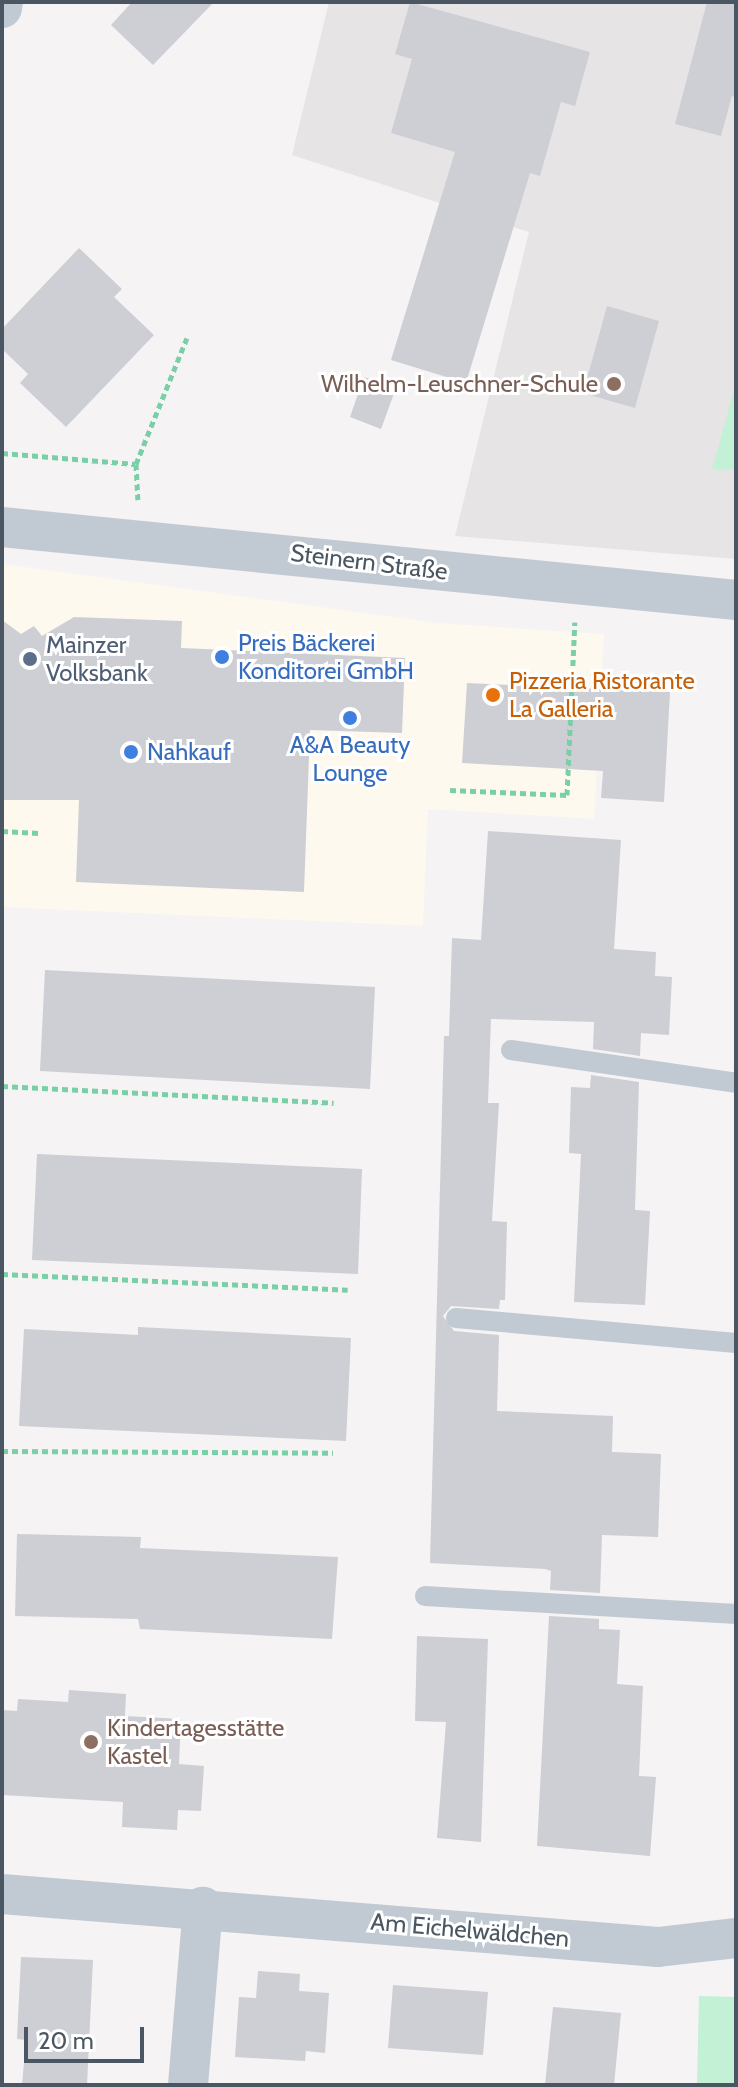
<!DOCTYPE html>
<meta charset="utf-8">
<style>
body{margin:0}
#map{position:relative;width:738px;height:2087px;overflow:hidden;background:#f5f3f3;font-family:Cabin,sans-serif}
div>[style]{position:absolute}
.commercial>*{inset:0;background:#fdf9ef}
.education>*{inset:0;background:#e6e4e5}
.green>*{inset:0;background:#c3f1d5}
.building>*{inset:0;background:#cdcfd5}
.path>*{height:5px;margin-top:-2.5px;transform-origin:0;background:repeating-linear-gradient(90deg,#7ad0a6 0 6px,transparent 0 10px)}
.lane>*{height:20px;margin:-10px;padding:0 10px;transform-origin:10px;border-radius:10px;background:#c1cad2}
.street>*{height:40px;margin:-20px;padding:0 20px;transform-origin:20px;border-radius:20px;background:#c1cad2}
.dots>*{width:22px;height:22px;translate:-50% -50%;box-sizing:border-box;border:4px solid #fff;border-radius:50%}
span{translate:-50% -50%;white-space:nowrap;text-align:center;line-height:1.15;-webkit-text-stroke:6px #fff;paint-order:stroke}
.education-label{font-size:24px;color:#785e54}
.right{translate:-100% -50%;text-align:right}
.left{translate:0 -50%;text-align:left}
.street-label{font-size:24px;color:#4a5661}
.shop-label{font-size:24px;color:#366cbe}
.service-label{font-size:24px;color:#4e5e75}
.food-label{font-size:24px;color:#c56008}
.frame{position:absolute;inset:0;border:4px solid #4a5661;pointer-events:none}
.scale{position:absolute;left:24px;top:2027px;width:120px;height:36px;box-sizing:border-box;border:4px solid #4a5661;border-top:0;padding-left:10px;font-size:24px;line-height:28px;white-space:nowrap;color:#4a5661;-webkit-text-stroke:6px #fff;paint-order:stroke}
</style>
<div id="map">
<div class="commercial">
<div style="clip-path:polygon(2px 564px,438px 623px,604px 634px,594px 819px,428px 809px,423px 926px,2px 907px)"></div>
</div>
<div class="education">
<div style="clip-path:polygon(329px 2px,736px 2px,736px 559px,455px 536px,529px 232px,292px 155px)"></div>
</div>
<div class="green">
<div style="clip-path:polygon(736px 383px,736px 470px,712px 469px)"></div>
<div style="clip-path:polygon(699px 1996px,736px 1997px,736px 2085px,697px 2085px)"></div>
</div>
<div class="building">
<div style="clip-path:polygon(132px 2px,214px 2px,153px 65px,111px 25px)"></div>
<div style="clip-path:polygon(410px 2px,590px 52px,575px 106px,561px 102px,540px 176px,530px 173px,466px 383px,391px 360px,455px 152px,391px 133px,412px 59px,395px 54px)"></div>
<div style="clip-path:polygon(707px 2px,736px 2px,736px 97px,732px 96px,721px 136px,675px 124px)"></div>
<div style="clip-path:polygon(79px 248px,122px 289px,114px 297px,154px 335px,66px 427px,20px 383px,28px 374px,2px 349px,2px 329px)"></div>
<div style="clip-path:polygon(607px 306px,659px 321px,635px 408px,583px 393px)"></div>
<div style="clip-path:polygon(364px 377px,396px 388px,381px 429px,350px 417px)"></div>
<div style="clip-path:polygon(74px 617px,182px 621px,181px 648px,405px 658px,402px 733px,310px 730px,304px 892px,76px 882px,79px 800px,2px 800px,2px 620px,21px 634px,34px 626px,42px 636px)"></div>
<div style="clip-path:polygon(467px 683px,670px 692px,664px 802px,601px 798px,603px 771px,462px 763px)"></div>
<div style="clip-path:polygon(488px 831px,621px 840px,614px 949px,656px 952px,655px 976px,672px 977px,669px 1035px,641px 1033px,640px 1056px,593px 1049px,594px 1022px,491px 1019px,488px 1103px,499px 1103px,492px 1221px,507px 1222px,505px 1300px,500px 1300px,499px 1309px,451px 1306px,443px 1316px,454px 1331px,499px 1335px,497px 1411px,613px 1416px,612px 1452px,661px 1454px,658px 1537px,602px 1535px,600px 1593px,550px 1590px,551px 1571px,545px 1569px,430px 1563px,444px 1036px,449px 1036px,452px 938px,481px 940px)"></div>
<div style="clip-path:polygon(45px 970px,375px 987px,370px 1089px,40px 1071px)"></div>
<div style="clip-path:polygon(591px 1075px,639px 1082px,635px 1210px,650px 1211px,645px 1305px,574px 1302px,581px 1154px,569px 1153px,571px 1087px,590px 1088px)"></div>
<div style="clip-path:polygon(37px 1154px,362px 1169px,358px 1274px,32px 1260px)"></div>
<div style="clip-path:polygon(138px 1327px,351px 1338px,346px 1441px,19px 1426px,24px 1329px,138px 1335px)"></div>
<div style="clip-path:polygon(17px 1534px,141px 1537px,140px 1548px,338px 1557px,332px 1639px,140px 1629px,138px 1619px,15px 1616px)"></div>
<div style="clip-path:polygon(549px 1616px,599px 1619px,599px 1629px,620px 1630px,617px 1684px,643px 1686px,639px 1776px,656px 1777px,650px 1856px,537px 1846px)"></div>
<div style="clip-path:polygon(417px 1636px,488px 1639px,481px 1842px,437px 1838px,446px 1722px,415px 1721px)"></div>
<div style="clip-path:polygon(69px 1690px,126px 1694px,125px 1716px,181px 1719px,179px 1764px,204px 1766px,201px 1811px,178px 1810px,177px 1830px,122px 1827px,123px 1802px,2px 1795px,2px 1710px,17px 1711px,18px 1699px,68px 1702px)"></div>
<div style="clip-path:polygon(21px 1957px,93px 1960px,87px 2085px,22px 2085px,26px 2040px,17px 2039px)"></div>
<div style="clip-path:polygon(258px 1971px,300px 1974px,299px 1991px,329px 1993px,325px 2053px,306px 2051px,305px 2061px,235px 2057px,239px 1997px,256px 1998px)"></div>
<div style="clip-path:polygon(393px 1985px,488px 1992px,483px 2055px,388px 2048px)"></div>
<div style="clip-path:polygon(553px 2007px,621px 2013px,614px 2085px,545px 2085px)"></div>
</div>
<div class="path">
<div style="left:2px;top:453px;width:134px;rotate:4.7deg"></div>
<div style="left:136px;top:464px;width:36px;rotate:87deg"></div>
<div style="left:136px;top:464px;width:136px;rotate:-68deg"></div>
<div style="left:450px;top:790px;width:117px;rotate:2.4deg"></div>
<div style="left:567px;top:795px;width:173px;rotate:-87.4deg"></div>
<div style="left:2px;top:831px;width:37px;rotate:3deg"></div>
<div style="left:2px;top:1086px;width:332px;rotate:2.9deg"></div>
<div style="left:2px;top:1274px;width:346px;rotate:2.6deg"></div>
<div style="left:2px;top:1451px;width:331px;rotate:0.3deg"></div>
</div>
<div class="lane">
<div style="left:511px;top:1050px;width:227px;rotate:8.3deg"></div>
<div style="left:456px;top:1318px;width:281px;rotate:5.1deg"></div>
<div style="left:425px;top:1596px;width:312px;rotate:3.3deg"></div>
</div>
<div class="street">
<div style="left:2px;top:8px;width:6px;rotate:-81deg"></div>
<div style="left:2px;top:527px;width:738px;rotate:5.68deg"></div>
<div style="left:2px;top:1894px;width:658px;rotate:4.62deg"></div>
<div style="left:658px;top:1947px;width:79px;rotate:-6.6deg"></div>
<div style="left:188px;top:2085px;width:179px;rotate:-85.2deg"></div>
</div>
<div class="dots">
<div style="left:614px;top:384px;background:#8d6e63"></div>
<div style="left:222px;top:657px;background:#3f7fe0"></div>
<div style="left:30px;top:659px;background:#5c6f8a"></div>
<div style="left:493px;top:695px;background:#e8710a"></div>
<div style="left:350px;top:718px;background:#3f7fe0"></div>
<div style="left:131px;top:752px;background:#3f7fe0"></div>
<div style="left:91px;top:1742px;background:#8d6e63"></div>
</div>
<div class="education-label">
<span class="right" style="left:598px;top:384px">Wilhelm-Leuschner-Schule</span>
<span class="left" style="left:107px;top:1742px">Kindertagesstätte<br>Kastel</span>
</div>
<div class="street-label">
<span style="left:369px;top:562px;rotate:7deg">Steinern Straße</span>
<span style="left:470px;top:1930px;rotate:5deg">Am Eichelwäldchen</span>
</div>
<div class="shop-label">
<span class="left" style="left:238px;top:657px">Preis Bäckerei<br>Konditorei GmbH</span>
<span style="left:350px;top:759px">A&amp;A Beauty<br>Lounge</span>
<span class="left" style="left:147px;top:752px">Nahkauf</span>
</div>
<div class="service-label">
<span class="left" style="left:46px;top:659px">Mainzer<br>Volksbank</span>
</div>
<div class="food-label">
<span class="left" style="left:509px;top:695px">Pizzeria Ristorante<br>La Galleria</span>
</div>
<div class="frame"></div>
<div class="scale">20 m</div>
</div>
